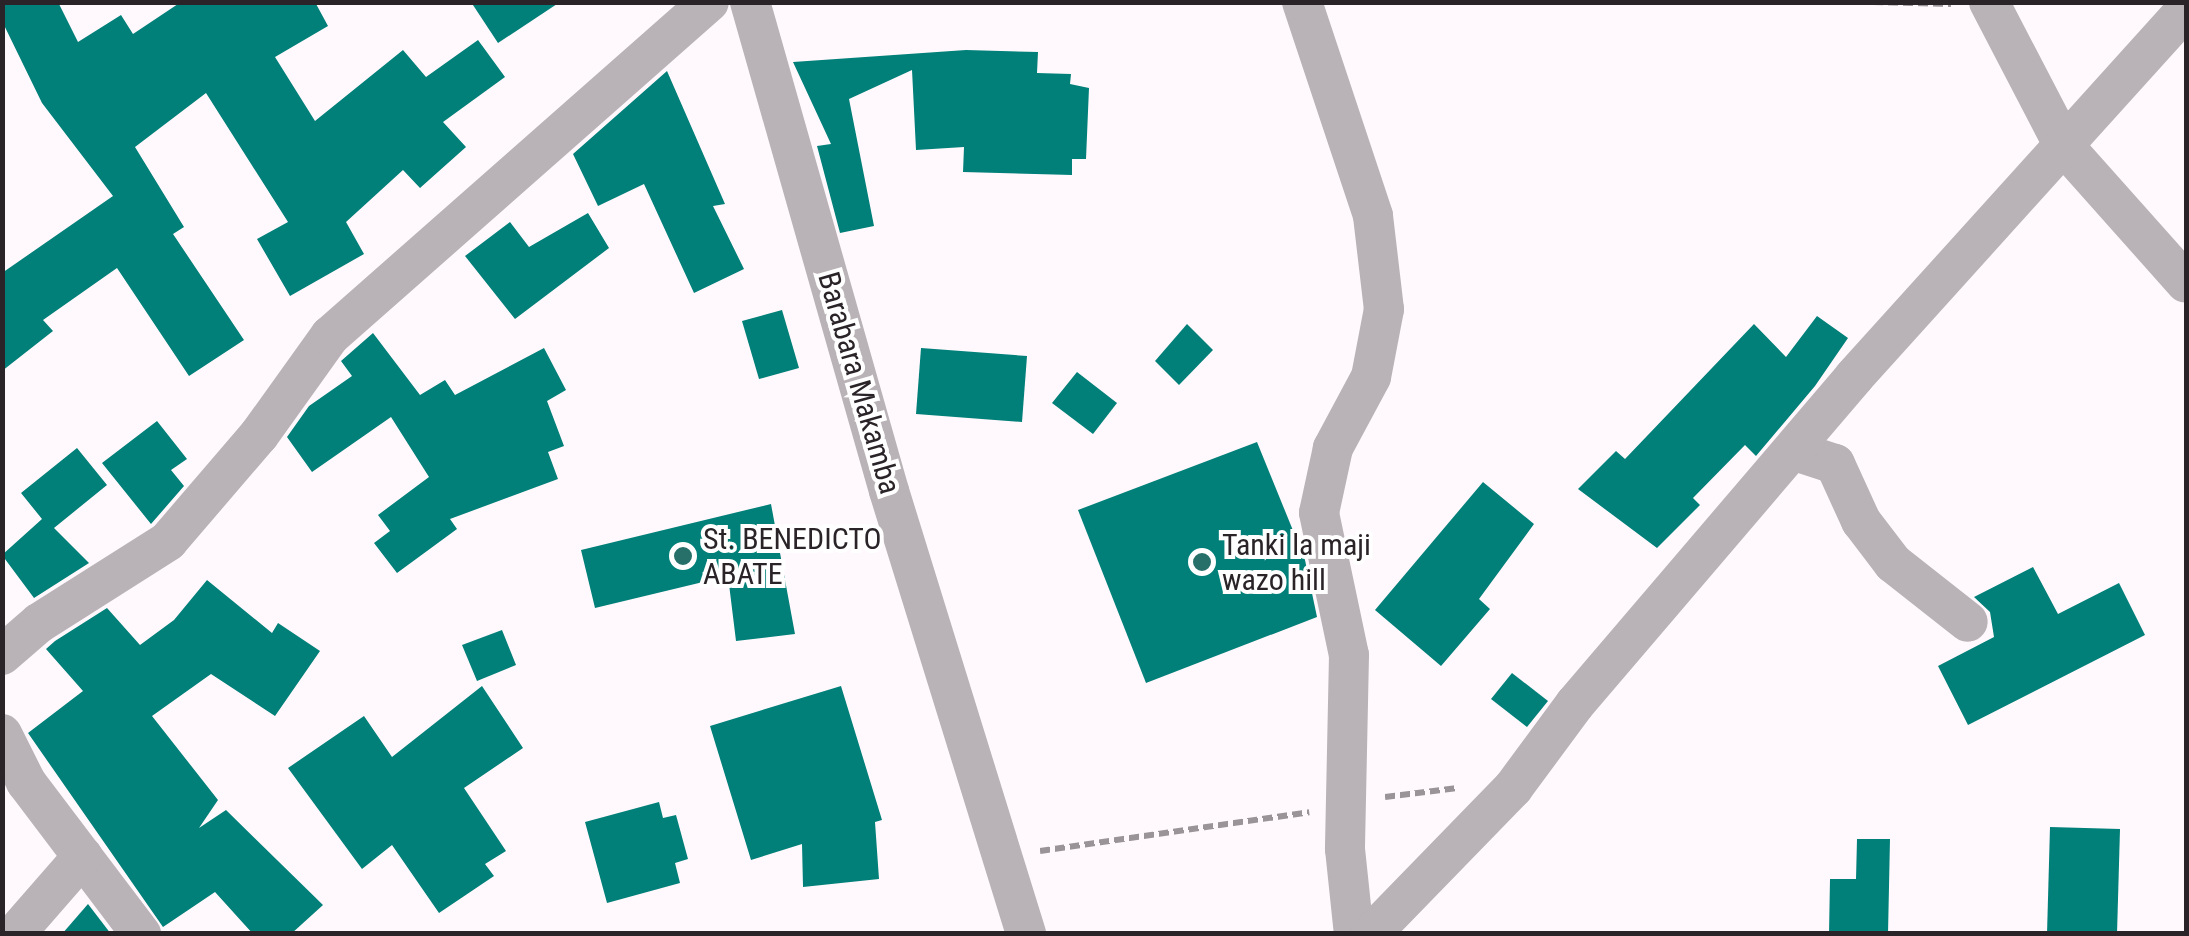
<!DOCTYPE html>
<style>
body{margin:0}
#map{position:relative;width:2189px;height:936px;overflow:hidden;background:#fff8fd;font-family:"Roboto Condensed",sans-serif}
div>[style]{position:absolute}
.building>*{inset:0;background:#008078}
.path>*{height:6px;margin-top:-3px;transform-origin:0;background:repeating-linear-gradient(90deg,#9a9398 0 10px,transparent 0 15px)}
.minor>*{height:40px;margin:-20px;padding:0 20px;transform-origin:20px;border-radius:20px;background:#b9b2b6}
.dots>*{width:28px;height:28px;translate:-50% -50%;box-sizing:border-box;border:5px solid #fff;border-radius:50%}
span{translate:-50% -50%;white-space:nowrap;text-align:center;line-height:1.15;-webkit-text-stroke:8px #fff;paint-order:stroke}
.street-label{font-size:30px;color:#2a2428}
.poi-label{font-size:30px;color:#2a2428}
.left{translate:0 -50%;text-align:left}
.frame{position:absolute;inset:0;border:5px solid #2a2428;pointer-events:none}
</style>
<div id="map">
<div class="building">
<div style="clip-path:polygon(2px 2px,58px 2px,78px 42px,121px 15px,133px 34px,181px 2px,315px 2px,328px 26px,275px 57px,315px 121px,403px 50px,426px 77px,478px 40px,505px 77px,443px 122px,466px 147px,420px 188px,403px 170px,346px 222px,364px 254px,290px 296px,257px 239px,288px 222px,206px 93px,135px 147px,184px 227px,173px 234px,244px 340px,189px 376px,117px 268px,43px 320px,53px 331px,2px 371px,2px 273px,113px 196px,42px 103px,2px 21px)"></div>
<div style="clip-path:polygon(471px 2px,560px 2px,498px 43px)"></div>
<div style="clip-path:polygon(966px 50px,1038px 52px,1037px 73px,1071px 74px,1070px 84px,1089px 88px,1086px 159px,1072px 159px,1072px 175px,963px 172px,964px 147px,916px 150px,912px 70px,849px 99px,874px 226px,840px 233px,817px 146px,831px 144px,793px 62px)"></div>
<div style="clip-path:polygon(667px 71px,725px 204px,713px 206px,744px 269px,694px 293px,644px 184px,598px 206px,573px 154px)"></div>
<div style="clip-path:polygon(588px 213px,609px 248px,515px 319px,465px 256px,510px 222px,529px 247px)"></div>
<div style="clip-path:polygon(782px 310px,799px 368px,759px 379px,742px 321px)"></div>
<div style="clip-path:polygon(1817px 316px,1848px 338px,1815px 386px,1756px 456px,1745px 445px,1693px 498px,1700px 505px,1657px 548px,1578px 489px,1616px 451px,1625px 459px,1754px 324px,1786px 357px)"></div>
<div style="clip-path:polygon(1187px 324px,1213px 350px,1179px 385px,1155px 361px)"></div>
<div style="clip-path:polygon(373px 333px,420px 395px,445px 380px,455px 395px,544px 348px,566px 390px,547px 401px,564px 446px,548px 452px,558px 479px,450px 519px,457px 529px,397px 573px,374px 543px,390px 531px,378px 515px,429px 477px,391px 417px,312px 472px,287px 437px,309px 406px,352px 376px,341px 361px)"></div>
<div style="clip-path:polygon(921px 348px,1027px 356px,1022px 422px,916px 414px)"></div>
<div style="clip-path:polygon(1077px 372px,1117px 403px,1093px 434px,1052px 403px)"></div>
<div style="clip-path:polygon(157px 421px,187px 459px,171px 470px,184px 486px,151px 524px,102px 463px)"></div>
<div style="clip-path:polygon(1257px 442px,1305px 560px,1317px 617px,1146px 683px,1078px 510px)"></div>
<div style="clip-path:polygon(77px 448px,107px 485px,54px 528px,89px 563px,34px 598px,2px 555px,42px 519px,21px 493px)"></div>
<div style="clip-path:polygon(1483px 482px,1534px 524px,1479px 599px,1490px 609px,1441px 666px,1375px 610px)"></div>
<div style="clip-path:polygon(771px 504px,795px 634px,736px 641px,728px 576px,595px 608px,581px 550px)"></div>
<div style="clip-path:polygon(2033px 567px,2058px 614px,2119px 583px,2145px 635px,1968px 725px,1938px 666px,1994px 637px,1990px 612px,1974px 597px)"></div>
<div style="clip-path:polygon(207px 580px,272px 633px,278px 623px,320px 651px,275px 716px,211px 674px,152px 716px,218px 800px,199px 828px,226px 810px,323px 905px,291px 934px,253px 934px,215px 892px,163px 927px,28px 733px,83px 691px,46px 649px,55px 641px,107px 608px,140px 645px,174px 620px)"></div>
<div style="clip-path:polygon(502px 630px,516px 665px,477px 681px,462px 645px)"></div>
<div style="clip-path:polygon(1512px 673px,1548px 701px,1527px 727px,1491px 699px)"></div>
<div style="clip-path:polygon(482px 686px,523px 748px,464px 788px,506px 851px,485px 864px,494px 876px,439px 913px,392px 845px,362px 869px,288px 768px,364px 716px,392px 757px)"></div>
<div style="clip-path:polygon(841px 686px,882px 820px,875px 822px,879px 879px,803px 887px,802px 844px,751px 860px,710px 726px)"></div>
<div style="clip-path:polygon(659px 802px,663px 818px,676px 815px,688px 859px,675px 863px,680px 883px,607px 903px,585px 822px)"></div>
<div style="clip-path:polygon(2050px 827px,2120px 829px,2117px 934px,2047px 934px)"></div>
<div style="clip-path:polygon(1857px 839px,1890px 839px,1888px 934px,1829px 934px,1830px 879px,1856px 879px)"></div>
<div style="clip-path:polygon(88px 904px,111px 934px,62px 934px)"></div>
</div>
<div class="path">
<div style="left:1873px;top:2px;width:78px;rotate:1.5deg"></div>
<div style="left:1385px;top:797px;width:73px;rotate:-7.1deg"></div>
<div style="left:1040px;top:851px;width:272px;rotate:-8.2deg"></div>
</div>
<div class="minor">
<div style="left:750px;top:2px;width:508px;rotate:74.13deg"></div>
<div style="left:889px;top:491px;width:464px;rotate:72.8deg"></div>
<div style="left:1302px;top:2px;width:225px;rotate:71.6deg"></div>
<div style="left:1373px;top:216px;width:94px;rotate:83.3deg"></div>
<div style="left:1384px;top:309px;width:69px;rotate:100.8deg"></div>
<div style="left:1371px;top:377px;width:81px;rotate:118.2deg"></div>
<div style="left:1333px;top:448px;width:66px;rotate:102.2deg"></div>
<div style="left:1319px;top:513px;width:145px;rotate:78.1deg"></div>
<div style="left:1349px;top:655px;width:194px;rotate:91.2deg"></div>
<div style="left:1345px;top:849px;width:85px;rotate:84deg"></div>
<div style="left:1989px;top:2px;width:162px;rotate:62.5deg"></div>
<div style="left:2064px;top:146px;width:183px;rotate:48.3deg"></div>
<div style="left:1795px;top:451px;width:42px;rotate:18deg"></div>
<div style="left:1835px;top:464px;width:63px;rotate:65.5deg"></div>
<div style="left:1861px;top:521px;width:53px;rotate:52.7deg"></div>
<div style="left:1893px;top:563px;width:95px;rotate:38.2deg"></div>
<div style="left:2px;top:655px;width:49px;rotate:-40.9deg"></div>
<div style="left:39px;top:623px;width:153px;rotate:-32.4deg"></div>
<div style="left:168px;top:541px;width:140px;rotate:-49.4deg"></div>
<div style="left:259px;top:435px;width:122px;rotate:-54.4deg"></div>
<div style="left:330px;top:336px;width:505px;rotate:-41.39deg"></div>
<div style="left:2px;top:734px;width:54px;rotate:63.4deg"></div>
<div style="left:26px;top:782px;width:191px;rotate:52.9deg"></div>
<div style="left:15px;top:934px;width:103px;rotate:-48.9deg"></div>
<div style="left:1371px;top:934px;width:204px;rotate:-45.8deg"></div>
<div style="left:1513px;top:788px;width:104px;rotate:-53.6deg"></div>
<div style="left:1575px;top:704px;width:430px;rotate:-49.5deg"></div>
<div style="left:1854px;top:377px;width:495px;rotate:-47.9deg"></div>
</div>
<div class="dots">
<div style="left:683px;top:556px;background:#27706a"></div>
<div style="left:1202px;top:562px;background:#27706a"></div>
</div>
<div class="street-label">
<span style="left:859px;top:383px;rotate:74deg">Barabara Makamba</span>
</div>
<div class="poi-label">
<span class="left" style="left:703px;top:556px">St. BENEDICTO<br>ABATE</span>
<span class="left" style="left:1222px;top:562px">Tanki la maji<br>wazo hill</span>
</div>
<div class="frame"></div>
</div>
